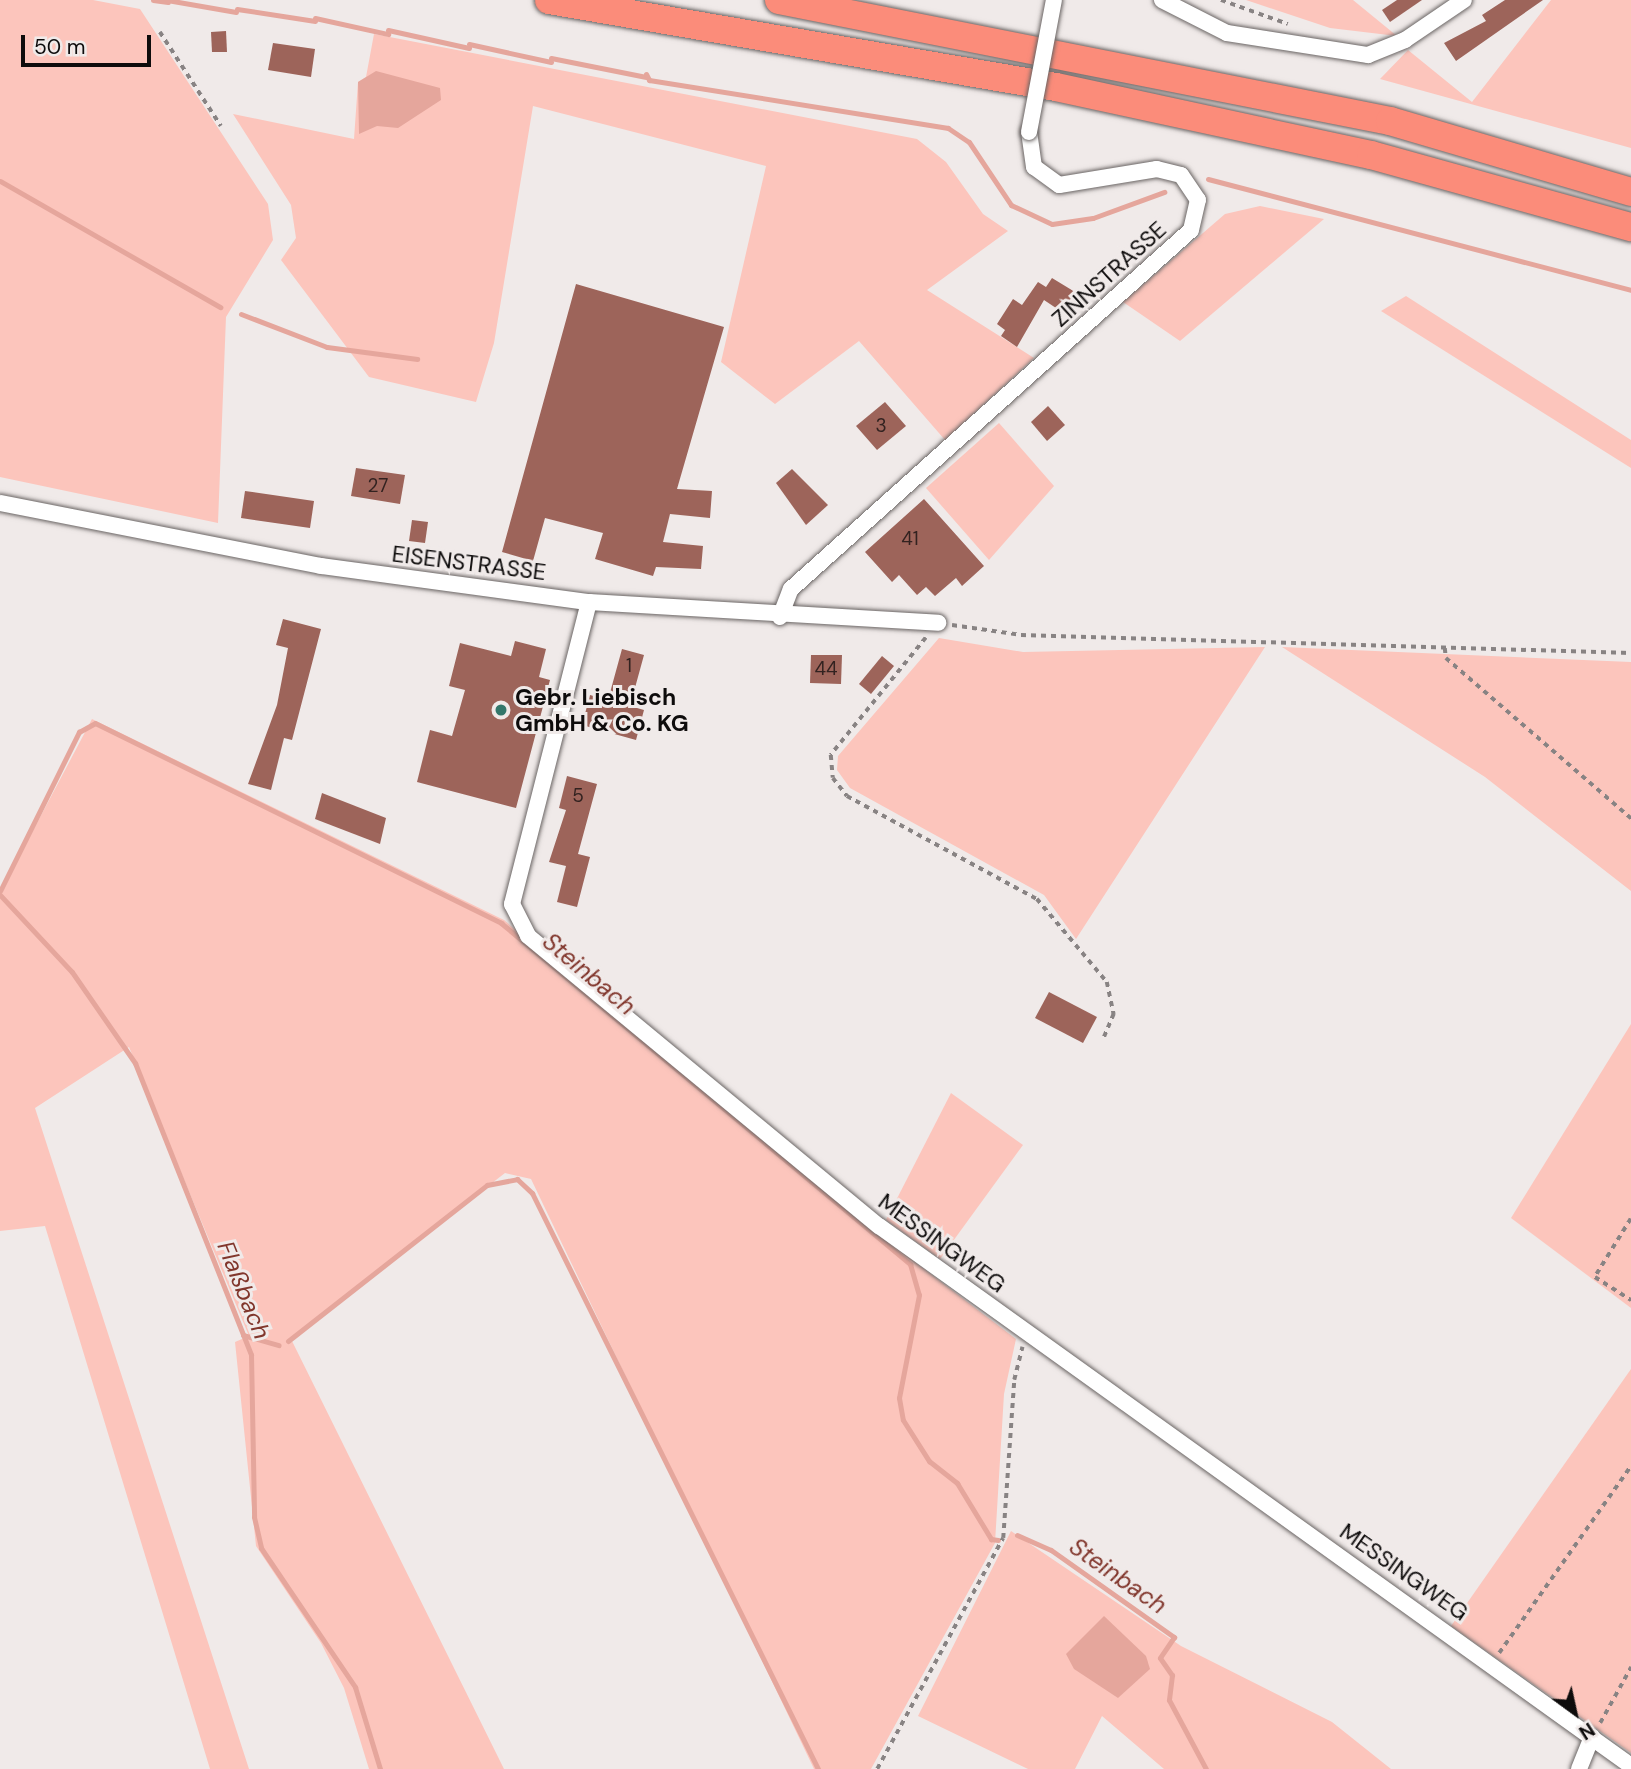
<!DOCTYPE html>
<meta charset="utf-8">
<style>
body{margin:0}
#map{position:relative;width:1631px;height:1769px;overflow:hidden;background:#f0eae9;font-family:"DM Sans",sans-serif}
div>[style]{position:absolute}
.green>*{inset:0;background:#fcc5bc}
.water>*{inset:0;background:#e5a69c}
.stream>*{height:5px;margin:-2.5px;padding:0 2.5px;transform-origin:2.5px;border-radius:2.5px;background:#e5a69c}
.building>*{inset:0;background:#9d645a}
.path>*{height:3.5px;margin-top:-1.75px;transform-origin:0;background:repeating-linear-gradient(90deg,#888383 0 5px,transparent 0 10px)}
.roads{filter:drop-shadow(0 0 2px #6a6564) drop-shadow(0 0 2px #6a6564)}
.street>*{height:16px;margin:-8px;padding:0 8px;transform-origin:8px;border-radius:8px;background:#fff}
.highway>*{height:28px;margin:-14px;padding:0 14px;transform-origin:14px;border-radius:14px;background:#fb8c7a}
.bridges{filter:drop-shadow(0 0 2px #6a6564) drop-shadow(0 0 2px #6a6564)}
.street-bridge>*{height:16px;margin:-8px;padding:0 8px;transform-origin:8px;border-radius:8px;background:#fff}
.dots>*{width:19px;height:19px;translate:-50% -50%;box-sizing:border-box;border:4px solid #f0eae9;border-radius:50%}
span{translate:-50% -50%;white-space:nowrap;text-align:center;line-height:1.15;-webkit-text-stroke:6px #f0eae9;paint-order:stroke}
.number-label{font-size:19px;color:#322220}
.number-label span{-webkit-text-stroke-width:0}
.street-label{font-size:23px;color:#0e0c0c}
.poi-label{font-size:23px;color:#0e0c0c;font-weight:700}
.left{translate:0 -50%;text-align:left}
.water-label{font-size:24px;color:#81362c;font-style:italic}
.north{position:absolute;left:1540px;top:1678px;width:70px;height:70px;-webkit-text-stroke:5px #f0eae9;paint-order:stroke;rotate:147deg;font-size:19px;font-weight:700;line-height:28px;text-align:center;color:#0e0c0c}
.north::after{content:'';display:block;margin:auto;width:24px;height:32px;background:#0e0c0c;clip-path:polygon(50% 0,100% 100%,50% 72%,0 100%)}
.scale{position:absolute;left:21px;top:35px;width:130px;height:32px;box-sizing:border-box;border:4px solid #0e0c0c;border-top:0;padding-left:9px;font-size:21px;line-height:24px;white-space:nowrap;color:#0e0c0c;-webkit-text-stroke:5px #f0eae9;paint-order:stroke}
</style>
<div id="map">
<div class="green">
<div style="clip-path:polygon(0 0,93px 0,140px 9px,268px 204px,273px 240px,226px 317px,218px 523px,0 477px)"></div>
<div style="clip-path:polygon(1246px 0,1353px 0,1397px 36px,1330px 28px)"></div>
<div style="clip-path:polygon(1551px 0,1631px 0,1631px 148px,1380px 79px,1408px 50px,1472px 102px)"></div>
<div style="clip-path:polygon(374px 34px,917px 139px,946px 162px,983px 214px,1008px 231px,927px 290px,1034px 358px,945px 440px,859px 341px,775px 404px,721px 362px,766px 166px,533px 106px,494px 343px,476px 402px,369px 377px,281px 260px,296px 238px,291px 205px,233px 114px,354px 139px,358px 82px,366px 77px)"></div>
<div style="clip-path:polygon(1260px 206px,1324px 219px,1180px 341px,1123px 302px,1225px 214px)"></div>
<div style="clip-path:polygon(1406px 296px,1631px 440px,1631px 468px,1381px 311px)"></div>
<div style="clip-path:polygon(999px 423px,1054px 486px,989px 560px,926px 488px)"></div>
<div style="clip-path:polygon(939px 638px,1023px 652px,1265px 647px,1076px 939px,1044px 895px,850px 788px,837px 770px,838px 756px)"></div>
<div style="clip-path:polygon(1282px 647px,1631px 662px,1631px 891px,1485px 777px)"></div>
<div style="clip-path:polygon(92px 719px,504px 920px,856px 1217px,1016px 1339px,1004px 1394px,995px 1543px,871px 1769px,814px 1769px,531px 1179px,505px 1173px,291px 1339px,504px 1769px,369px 1769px,344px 1688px,321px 1643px,256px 1546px,235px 1342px,249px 1336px,129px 1047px,35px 1108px,249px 1769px,210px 1769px,45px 1226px,0 1231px,0 893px)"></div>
<div style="clip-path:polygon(1631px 1024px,1631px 1308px,1511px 1218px)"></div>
<div style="clip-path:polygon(951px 1093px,1023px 1145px,940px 1259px,886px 1220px)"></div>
<div style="clip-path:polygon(1631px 1369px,1631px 1753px,1451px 1626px)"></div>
<div style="clip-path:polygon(1011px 1531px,1181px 1646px,1332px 1722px,1391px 1769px,1164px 1769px,1102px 1716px,1075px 1769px,1028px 1769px,918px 1716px)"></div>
</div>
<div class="water">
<div style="clip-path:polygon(376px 71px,440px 88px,441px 100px,398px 128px,377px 126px,359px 134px,358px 82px)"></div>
<div style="clip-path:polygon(1104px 1616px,1146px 1656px,1150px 1669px,1118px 1698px,1074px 1669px,1066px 1654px)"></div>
</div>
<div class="stream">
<div style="left:153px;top:0;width:15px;rotate:8deg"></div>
<div style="left:167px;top:0;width:70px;rotate:9.9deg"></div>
<div style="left:237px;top:9px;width:79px;rotate:8.7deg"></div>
<div style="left:315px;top:18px;width:75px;rotate:12.4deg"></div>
<div style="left:388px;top:30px;width:83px;rotate:12.5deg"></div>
<div style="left:469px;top:44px;width:84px;rotate:12.4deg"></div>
<div style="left:551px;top:58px;width:97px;rotate:11.3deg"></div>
<div style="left:646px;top:74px;width:7px;rotate:63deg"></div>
<div style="left:649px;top:80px;width:303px;rotate:9.1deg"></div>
<div style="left:948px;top:128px;width:25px;rotate:34deg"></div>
<div style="left:969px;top:142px;width:76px;rotate:56.3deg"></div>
<div style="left:1011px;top:205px;width:45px;rotate:24.9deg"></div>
<div style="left:1052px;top:224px;width:41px;rotate:-8.3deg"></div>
<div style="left:1093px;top:218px;width:76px;rotate:-20.1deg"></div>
<div style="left:1208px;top:179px;width:437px;rotate:14.7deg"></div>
<div style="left:0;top:181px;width:254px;rotate:29.8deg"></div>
<div style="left:241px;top:314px;width:92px;rotate:21deg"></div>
<div style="left:327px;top:347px;width:91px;rotate:7.6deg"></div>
<div style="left:0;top:891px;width:178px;rotate:-63.6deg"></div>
<div style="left:79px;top:732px;width:18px;rotate:-29deg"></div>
<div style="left:95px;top:723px;width:453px;rotate:26.2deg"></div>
<div style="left:501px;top:923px;width:533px;rotate:39.82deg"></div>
<div style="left:910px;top:1264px;width:32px;rotate:74deg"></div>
<div style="left:919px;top:1295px;width:105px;rotate:101deg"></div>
<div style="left:899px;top:1398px;width:22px;rotate:80deg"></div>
<div style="left:903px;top:1420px;width:49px;rotate:57.6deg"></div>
<div style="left:929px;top:1461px;width:36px;rotate:38deg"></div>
<div style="left:957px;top:1483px;width:66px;rotate:58.7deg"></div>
<div style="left:991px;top:1539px;width:7px;rotate:8deg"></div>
<div style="left:0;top:895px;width:105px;rotate:46.9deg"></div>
<div style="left:72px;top:972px;width:111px;rotate:55.3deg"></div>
<div style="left:135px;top:1063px;width:314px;rotate:68.3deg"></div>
<div style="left:251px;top:1355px;width:162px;rotate:88.9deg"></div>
<div style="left:254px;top:1517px;width:32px;rotate:77deg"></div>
<div style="left:261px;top:1548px;width:168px;rotate:55.9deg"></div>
<div style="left:355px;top:1687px;width:86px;rotate:73deg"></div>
<div style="left:243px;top:1335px;width:37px;rotate:16deg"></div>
<div style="left:288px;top:1341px;width:253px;rotate:-38.1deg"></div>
<div style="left:487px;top:1185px;width:31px;rotate:-11deg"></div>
<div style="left:517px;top:1179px;width:21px;rotate:43deg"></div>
<div style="left:532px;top:1193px;width:643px;rotate:63.59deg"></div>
<div style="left:1017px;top:1535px;width:37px;rotate:24deg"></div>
<div style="left:1051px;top:1550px;width:151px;rotate:35.3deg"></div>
<div style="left:1174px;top:1637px;width:25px;rotate:124deg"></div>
<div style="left:1160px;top:1658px;width:21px;rotate:55deg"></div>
<div style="left:1172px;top:1675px;width:25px;rotate:97deg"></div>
<div style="left:1169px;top:1700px;width:78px;rotate:61.8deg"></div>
</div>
<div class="building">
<div style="clip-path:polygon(1397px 0,1422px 0,1390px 22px,1382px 10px)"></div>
<div style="clip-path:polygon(1505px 0,1543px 0,1456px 61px,1444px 43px,1486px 21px,1482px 15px)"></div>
<div style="clip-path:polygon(226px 31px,227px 52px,212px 52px,211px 32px)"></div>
<div style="clip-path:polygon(273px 43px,315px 49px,311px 77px,268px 70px)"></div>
<div style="clip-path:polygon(1052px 278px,1075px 292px,1062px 312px,1044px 300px,1017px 347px,1001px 336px,1005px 330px,997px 324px,1013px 299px,1022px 305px,1038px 282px,1046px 287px)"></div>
<div style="clip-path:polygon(576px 284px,724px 327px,677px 489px,712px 491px,710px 518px,670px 514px,663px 542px,703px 546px,701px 569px,656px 567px,653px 576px,595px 559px,603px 533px,545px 518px,533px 561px,502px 552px)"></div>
<div style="clip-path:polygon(885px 402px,906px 426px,877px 450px,856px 426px)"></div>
<div style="clip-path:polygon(1048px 406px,1065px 425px,1047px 441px,1031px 422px)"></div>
<div style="clip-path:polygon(356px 468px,405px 475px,400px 504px,351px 496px)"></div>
<div style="clip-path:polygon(792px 469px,828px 505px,806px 525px,776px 483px)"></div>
<div style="clip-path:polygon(245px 491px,314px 501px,310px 528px,241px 518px)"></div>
<div style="clip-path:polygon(924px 499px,984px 566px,962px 586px,956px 578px,935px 596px,926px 587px,917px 595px,899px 575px,892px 582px,865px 552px)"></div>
<div style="clip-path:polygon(412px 520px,428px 522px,425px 543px,409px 541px)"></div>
<div style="clip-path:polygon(283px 619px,321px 629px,292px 740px,284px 738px,271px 790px,248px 784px,277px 705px,288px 648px,276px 645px)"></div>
<div style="clip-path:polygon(515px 641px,546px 649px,539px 677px,550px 680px,516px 808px,417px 782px,430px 730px,452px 736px,465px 690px,449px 686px,460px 643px,511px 656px)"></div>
<div style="clip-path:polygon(622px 649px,644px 655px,630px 706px,644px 710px,636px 740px,582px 725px,590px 695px,608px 700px)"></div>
<div style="clip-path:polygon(811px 655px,842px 655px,841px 684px,810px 683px)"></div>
<div style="clip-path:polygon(882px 656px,894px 666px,871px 694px,859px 684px)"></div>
<div style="clip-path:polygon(567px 776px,597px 784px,578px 854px,590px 857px,577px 907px,557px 902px,566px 866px,549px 862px,566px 810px,559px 808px)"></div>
<div style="clip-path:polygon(322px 793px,386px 818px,380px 844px,315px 819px)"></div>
<div style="clip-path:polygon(1049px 992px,1097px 1017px,1083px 1043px,1035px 1018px)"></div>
</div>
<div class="path">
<div style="left:1221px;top:0;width:71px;rotate:19.7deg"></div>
<div style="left:160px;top:32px;width:112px;rotate:57deg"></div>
<div style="left:952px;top:625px;width:70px;rotate:8.2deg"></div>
<div style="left:1021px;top:635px;width:610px;rotate:1.69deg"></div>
<div style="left:926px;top:638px;width:151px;rotate:129.1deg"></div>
<div style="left:831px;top:755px;width:23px;rotate:85deg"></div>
<div style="left:833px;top:778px;width:23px;rotate:52deg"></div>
<div style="left:847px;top:796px;width:216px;rotate:28.5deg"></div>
<div style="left:1037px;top:899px;width:109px;rotate:49.9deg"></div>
<div style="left:1107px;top:982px;width:33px;rotate:78deg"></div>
<div style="left:1114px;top:1014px;width:25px;rotate:113deg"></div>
<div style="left:1445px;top:648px;width:10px;rotate:84deg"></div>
<div style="left:1446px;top:658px;width:245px;rotate:40.9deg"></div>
<div style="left:1631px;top:1219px;width:68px;rotate:121.8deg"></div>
<div style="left:1595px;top:1277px;width:43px;rotate:32.6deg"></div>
<div style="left:1499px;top:1653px;width:229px;rotate:-54.8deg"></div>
<div style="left:1600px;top:1723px;width:64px;rotate:-61deg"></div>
<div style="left:877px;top:1769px;width:263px;rotate:-61.4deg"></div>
<div style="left:1003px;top:1538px;width:158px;rotate:-86deg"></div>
<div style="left:1014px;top:1380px;width:34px;rotate:-76deg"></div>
</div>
<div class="roads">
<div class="street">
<div style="left:1162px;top:0;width:73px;rotate:26.9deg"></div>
<div style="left:1227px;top:33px;width:143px;rotate:8.9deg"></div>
<div style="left:1368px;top:55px;width:40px;rotate:-22deg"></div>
<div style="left:1405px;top:40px;width:71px;rotate:-34.1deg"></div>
<div style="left:0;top:503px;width:327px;rotate:11.1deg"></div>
<div style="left:321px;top:566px;width:270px;rotate:7.7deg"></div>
<div style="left:589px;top:602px;width:350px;rotate:3.4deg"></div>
<div style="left:589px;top:602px;width:312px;rotate:104.3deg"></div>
<div style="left:512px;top:904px;width:36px;rotate:63deg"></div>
<div style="left:528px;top:936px;width:455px;rotate:39.6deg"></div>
<div style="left:879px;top:1226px;width:926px;rotate:35.68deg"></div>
<div style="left:780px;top:617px;width:30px;rotate:-69deg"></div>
<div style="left:791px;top:589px;width:537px;rotate:-41.91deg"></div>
<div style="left:1191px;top:230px;width:31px;rotate:-77deg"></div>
<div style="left:1198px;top:200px;width:30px;rotate:-124deg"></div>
<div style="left:1181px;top:175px;width:25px;rotate:-166deg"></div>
<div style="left:1157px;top:169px;width:99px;rotate:170.7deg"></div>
<div style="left:1059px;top:185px;width:31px;rotate:-144deg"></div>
<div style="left:1034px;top:167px;width:35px;rotate:-98deg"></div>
<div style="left:1579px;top:1769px;width:35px;rotate:-68deg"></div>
</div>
<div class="highway">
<div style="left:549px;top:0;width:514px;rotate:9.74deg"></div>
<div style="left:1056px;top:87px;width:322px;rotate:12.2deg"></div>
<div style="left:1371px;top:155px;width:270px;rotate:15.5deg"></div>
<div style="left:779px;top:0;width:623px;rotate:11.2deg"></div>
<div style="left:1390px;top:121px;width:251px;rotate:16.4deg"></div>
</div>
</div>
<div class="bridges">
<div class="street-bridge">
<div style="left:1029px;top:132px;width:134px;rotate:-79.3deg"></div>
</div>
</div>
<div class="dots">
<div style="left:501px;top:710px;background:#33776b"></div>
</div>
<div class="number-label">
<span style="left:881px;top:426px">3</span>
<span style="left:378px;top:486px">27</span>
<span style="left:910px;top:539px">41</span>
<span style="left:629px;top:666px">1</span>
<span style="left:826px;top:669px">44</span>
<span style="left:578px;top:796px">5</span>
</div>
<div class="street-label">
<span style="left:1109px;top:274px;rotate:-42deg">ZINNSTRASSE</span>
<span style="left:469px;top:563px;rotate:7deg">EISENSTRASSE</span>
<span style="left:942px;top:1243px;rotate:36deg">MESSINGWEG</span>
<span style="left:1404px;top:1572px;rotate:35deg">MESSINGWEG</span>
</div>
<div class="poi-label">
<span class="left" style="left:515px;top:710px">Gebr. Liebisch<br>GmbH &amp; Co. KG</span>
</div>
<div class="water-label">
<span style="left:589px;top:974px;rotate:40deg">Steinbach</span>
<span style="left:244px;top:1290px;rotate:68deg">Flaßbach</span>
<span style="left:1118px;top:1576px;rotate:35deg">Steinbach</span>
</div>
<div class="north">N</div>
<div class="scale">50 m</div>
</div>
